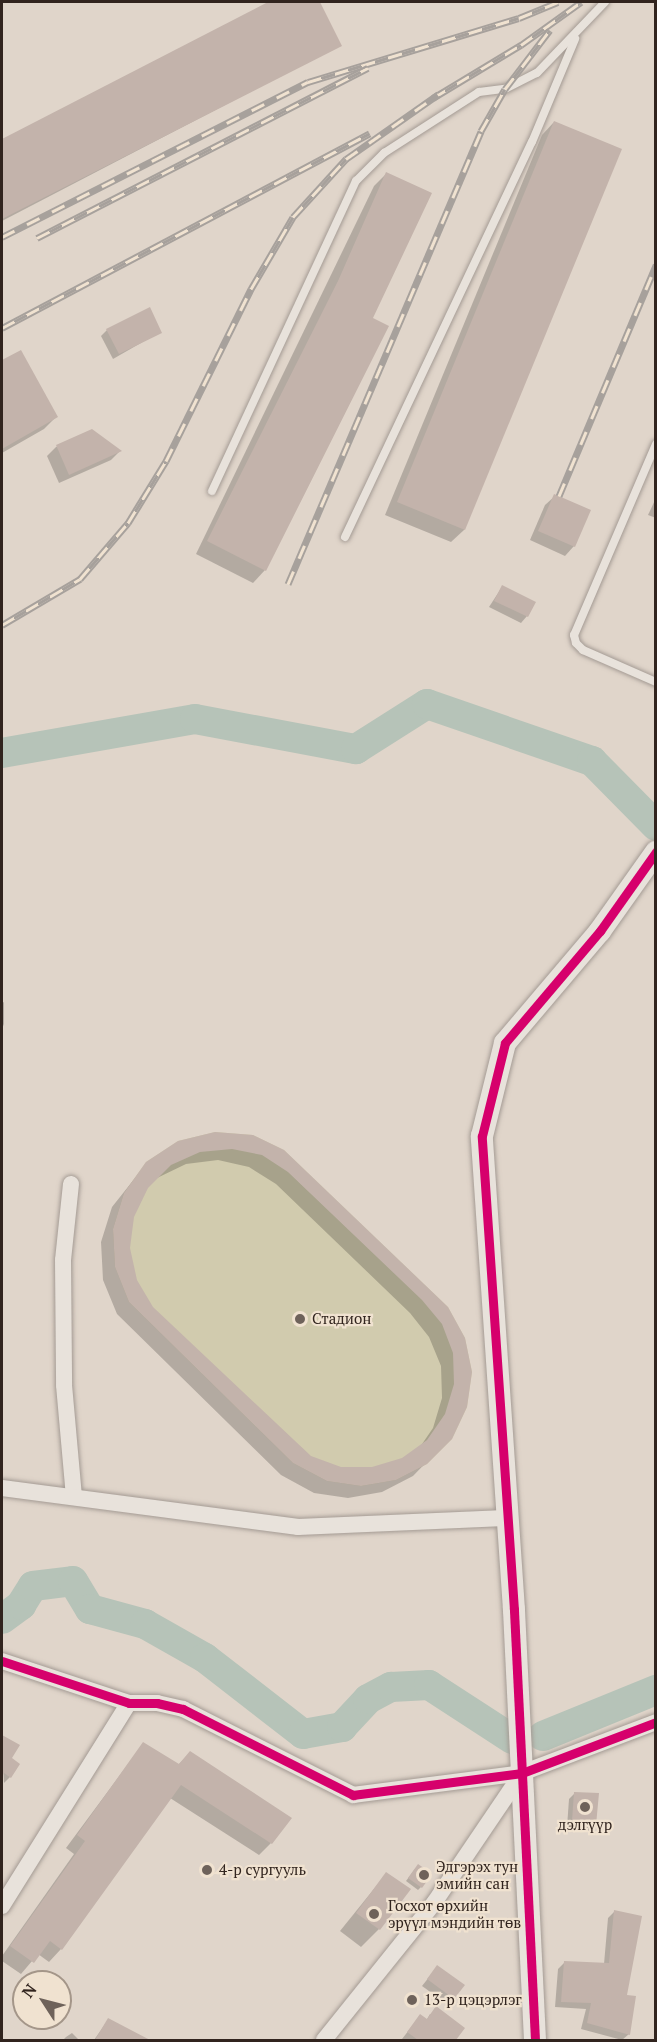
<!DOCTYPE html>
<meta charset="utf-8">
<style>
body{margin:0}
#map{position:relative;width:657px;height:2042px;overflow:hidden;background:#e0d5ca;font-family:"PT Serif",serif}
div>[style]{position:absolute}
.green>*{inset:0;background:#d1cbae}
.shadow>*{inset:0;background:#0003}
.river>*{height:30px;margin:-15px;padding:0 15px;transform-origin:15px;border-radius:15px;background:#b6c3b8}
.building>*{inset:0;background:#c3b3ab}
.roads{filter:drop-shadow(0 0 2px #a49b94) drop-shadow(0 0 2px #a49b94)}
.lane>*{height:8px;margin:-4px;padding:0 4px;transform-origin:4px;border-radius:4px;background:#e8e2db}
.street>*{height:16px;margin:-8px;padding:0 8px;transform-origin:8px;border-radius:8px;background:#e8e2db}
.secondary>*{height:22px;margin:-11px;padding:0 11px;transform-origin:11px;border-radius:11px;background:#e8e2db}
.rail>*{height:7px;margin-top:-3.5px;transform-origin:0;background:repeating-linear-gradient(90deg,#f0e2d0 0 14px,#a7a19c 0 28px);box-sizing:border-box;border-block:2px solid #a7a19c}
.cycleway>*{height:9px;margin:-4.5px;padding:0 4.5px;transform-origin:4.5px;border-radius:4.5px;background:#d6006c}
.dots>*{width:16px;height:16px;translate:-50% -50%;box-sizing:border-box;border:3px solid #f0e2d0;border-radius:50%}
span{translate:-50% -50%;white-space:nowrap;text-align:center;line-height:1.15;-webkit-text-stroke:4.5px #f0e2d0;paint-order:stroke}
.poi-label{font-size:15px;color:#31241e}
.left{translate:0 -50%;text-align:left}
.frame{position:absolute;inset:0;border:3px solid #31241e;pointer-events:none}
.north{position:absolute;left:12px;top:1970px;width:60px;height:60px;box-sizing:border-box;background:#f0e2d0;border:2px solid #a49689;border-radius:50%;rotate:306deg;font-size:16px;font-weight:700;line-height:24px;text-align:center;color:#31241e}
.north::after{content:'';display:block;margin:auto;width:21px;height:27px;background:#6e625a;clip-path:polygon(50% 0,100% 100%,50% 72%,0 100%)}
</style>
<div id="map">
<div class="green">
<div style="clip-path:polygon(215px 1132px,253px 1135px,284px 1150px,448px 1307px,465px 1338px,472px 1372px,467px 1407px,452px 1439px,427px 1464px,396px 1480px,361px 1486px,327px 1481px,293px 1463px,129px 1302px,115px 1267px,113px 1229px,124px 1193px,146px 1162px,178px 1141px)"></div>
</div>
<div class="shadow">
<div style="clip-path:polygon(271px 2px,318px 2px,340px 45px,2px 221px,2px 140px)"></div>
<div style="clip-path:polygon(554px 122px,464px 530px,451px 542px,385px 515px,542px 135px)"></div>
<div style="clip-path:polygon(387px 173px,371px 318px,265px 570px,253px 583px,196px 554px,374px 186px)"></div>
<div style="clip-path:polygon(107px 330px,160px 332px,113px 359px,101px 336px)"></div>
<div style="clip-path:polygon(20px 352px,56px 417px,44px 429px,2px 453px,2px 362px)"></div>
<div style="clip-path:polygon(92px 431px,120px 451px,111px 460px,59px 483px,47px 456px,56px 447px)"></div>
<div style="clip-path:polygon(555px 496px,574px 546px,565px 556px,530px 540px,545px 505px)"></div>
<div style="clip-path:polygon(656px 498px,656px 518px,648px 515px)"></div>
<div style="clip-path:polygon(502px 587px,527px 616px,521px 623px,489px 607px)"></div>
<div style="clip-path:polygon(4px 1002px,4px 1024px,2px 1029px,2px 1003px)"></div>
<div style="clip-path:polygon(evenodd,252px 1137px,464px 1339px,450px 1438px,413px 1476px,382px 1492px,348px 1498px,314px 1493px,281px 1475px,117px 1314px,103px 1280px,101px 1242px,112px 1207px,147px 1163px,252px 1137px,218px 1160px,249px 1167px,276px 1184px,410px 1313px,429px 1337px,441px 1366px,442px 1398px,433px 1428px,420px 1447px,403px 1459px,373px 1469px,341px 1468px,311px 1457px,152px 1308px,135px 1280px,128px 1248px,133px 1216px,147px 1187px,157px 1178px,186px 1164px,218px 1160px)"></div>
<div style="clip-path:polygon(7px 1740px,10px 1777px,4px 1783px,2px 1746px)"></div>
<div style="clip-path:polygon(143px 1744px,178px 1765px,190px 1753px,271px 1843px,259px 1855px,170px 1798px,61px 1949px,49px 1962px,38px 1954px,21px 1974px,2px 1961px,2px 1956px,74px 1854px,66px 1848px)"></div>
<div style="clip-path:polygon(575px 1793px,595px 1824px,588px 1831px,567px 1827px,569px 1799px)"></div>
<div style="clip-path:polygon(415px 1869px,421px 1887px,418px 1890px,406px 1881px)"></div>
<div style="clip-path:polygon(386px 1874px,379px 1929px,361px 1947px,340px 1931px)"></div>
<div style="clip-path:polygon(614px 1912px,629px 2034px,622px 2040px,581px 2029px,586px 2009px,555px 2007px,558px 1969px,564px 1963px,604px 1964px,608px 1918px)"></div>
<div style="clip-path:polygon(437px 1967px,453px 1998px,447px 2004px,422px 1986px)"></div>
<div style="clip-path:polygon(430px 2014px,463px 2028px,454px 2040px,402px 2039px,420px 2016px,426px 2021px)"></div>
<div style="clip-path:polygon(108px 2020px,146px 2040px,94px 2040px)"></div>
<div style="clip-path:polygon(72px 2033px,79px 2040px,63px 2040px,66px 2037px)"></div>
</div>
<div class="river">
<div style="left:2px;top:753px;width:196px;rotate:-10deg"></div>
<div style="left:195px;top:719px;width:164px;rotate:10.6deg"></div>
<div style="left:356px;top:749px;width:84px;rotate:-32.4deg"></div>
<div style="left:427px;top:704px;width:175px;rotate:19.1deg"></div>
<div style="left:592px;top:761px;width:91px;rotate:45.4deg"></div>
<div style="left:2px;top:1619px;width:24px;rotate:-36deg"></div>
<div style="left:21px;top:1605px;width:22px;rotate:-58deg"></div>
<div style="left:33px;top:1586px;width:40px;rotate:-7.1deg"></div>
<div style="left:73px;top:1581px;width:33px;rotate:59deg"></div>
<div style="left:90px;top:1609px;width:57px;rotate:15.3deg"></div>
<div style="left:145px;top:1624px;width:69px;rotate:29.5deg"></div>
<div style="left:205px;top:1658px;width:124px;rotate:37.8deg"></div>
<div style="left:303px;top:1734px;width:40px;rotate:-10deg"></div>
<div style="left:342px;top:1727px;width:38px;rotate:-47deg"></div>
<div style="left:368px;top:1699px;width:26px;rotate:-28deg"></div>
<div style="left:391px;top:1687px;width:38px;rotate:-3deg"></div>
<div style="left:429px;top:1685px;width:99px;rotate:33deg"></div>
<div style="left:543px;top:1736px;width:122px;rotate:-22.2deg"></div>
</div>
<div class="building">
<div style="clip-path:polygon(268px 2px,320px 2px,342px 46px,2px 219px,2px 139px)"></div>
<div style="clip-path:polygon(554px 121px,622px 149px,465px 530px,397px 502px)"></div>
<div style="clip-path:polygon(386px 172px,432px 193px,373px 318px,389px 326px,266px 571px,207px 541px,338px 281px)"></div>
<div style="clip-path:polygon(150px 307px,162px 333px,119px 354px,106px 329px)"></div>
<div style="clip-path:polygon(21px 350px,58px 417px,2px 449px,2px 360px)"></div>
<div style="clip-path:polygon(92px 429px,122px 451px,69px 475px,56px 445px)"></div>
<div style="clip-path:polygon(554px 494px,591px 510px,575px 547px,538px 531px)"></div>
<div style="clip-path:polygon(502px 585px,536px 602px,528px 617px,494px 601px)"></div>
<div style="clip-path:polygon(evenodd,215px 1132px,253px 1135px,284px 1150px,448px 1307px,465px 1338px,472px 1372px,467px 1407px,452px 1439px,427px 1464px,396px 1480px,361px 1486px,327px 1481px,293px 1463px,129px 1302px,115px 1267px,113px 1229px,124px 1193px,146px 1162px,178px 1141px,215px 1132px,232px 1149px,262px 1155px,288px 1172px,422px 1300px,442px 1324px,453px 1353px,454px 1384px,445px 1414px,427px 1440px,402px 1458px,372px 1467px,341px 1467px,311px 1456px,153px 1307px,137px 1280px,130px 1248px,134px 1217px,148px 1188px,171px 1165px,200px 1152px,232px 1149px)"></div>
<div style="clip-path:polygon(2px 1735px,20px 1745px,12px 1758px,20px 1764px,11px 1778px,4px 1773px,2px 1777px)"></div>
<div style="clip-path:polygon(143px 1742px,179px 1764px,190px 1751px,292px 1818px,272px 1844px,181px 1785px,62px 1950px,50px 1941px,34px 1963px,10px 1946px,85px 1841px,77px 1835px)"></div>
<div style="clip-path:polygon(574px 1792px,599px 1793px,596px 1825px,572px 1821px)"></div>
<div style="clip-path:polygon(418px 1864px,432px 1874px,422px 1888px,408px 1878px)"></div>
<div style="clip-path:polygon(386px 1872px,411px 1889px,380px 1930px,356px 1913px)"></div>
<div style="clip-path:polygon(614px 1910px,642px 1916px,627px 1995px,636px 1996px,630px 2035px,587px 2023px,591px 2003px,561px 2002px,564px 1961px,609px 1963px)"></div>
<div style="clip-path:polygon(437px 1965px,465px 1985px,454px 1999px,427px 1979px)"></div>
<div style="clip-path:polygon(436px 2006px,465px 2028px,456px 2040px,418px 2040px,407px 2032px,420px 2014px,427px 2019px)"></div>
<div style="clip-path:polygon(108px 2018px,150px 2040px,95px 2040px)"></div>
</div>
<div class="roads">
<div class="lane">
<div style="left:656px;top:444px;width:208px;rotate:113.2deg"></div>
<div style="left:574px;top:635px;width:8px;rotate:76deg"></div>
<div style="left:576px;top:643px;width:10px;rotate:45deg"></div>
<div style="left:583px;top:650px;width:80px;rotate:23.7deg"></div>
<div style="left:212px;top:491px;width:342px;rotate:-65.1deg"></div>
<div style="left:356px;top:181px;width:40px;rotate:-45deg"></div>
<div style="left:384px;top:153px;width:113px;rotate:-32.7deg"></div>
<div style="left:479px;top:92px;width:26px;rotate:-7deg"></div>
<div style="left:505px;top:89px;width:36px;rotate:-27deg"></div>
<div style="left:537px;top:73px;width:98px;rotate:-46.2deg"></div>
<div style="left:345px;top:537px;width:437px;rotate:-64.7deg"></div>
<div style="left:532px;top:142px;width:112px;rotate:-67.3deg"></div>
</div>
<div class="street">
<div style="left:71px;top:1184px;width:76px;rotate:96deg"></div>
<div style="left:63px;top:1260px;width:125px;rotate:89.5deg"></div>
<div style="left:64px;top:1385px;width:112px;rotate:84.9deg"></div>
<div style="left:2px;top:1488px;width:299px;rotate:7.5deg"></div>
<div style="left:298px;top:1527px;width:210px;rotate:-2.5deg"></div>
<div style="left:2px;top:1661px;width:134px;rotate:18.3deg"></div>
<div style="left:129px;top:1703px;width:28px"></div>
<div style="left:157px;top:1703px;width:27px;rotate:13deg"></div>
<div style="left:183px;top:1709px;width:191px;rotate:26.8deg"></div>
<div style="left:353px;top:1795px;width:170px;rotate:-7.4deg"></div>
<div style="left:522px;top:1773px;width:143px;rotate:-20.8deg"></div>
<div style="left:2px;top:1906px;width:239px;rotate:-58deg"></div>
<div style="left:324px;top:2040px;width:176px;rotate:-51.2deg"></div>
<div style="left:434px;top:1903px;width:157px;rotate:-55.9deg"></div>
</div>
<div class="secondary">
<div style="left:535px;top:2040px;width:431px;rotate:-92.8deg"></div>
<div style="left:514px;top:1610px;width:475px;rotate:-93.9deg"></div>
<div style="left:482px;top:1136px;width:96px;rotate:-76.1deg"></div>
<div style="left:505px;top:1043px;width:147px;rotate:-49.7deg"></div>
<div style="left:600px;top:931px;width:97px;rotate:-54.7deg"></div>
</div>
</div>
<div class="rail">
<div style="left:433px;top:98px;width:103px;rotate:-31.1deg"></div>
<div style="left:521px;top:45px;width:74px;rotate:-35.6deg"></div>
<div style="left:2px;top:237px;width:343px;rotate:-26.9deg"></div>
<div style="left:308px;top:82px;width:220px;rotate:-16.9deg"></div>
<div style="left:519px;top:18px;width:42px;rotate:-22.3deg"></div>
<div style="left:37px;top:238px;width:372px;rotate:-27.2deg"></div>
<div style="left:2px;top:328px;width:416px;rotate:-27.9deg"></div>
<div style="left:559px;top:496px;width:251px;rotate:-67.2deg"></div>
<div style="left:288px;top:584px;width:492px;rotate:-66.9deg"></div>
<div style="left:481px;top:131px;width:48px;rotate:-60.3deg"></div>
<div style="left:505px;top:89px;width:74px;rotate:-52.7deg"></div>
<div style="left:2px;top:625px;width:91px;rotate:-30.5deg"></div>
<div style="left:80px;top:579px;width:74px;rotate:-49.4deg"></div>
<div style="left:128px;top:523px;width:73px;rotate:-58.5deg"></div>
<div style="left:166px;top:461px;width:192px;rotate:-63.7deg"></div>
<div style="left:251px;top:289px;width:83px;rotate:-59.7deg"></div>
<div style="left:293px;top:217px;width:79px;rotate:-47.6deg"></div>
<div style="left:346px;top:159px;width:113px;rotate:-35deg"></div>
</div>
<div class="cycleway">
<div style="left:2px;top:1661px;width:134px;rotate:18.3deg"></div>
<div style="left:129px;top:1703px;width:28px"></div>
<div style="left:157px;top:1703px;width:27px;rotate:13deg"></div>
<div style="left:183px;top:1709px;width:191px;rotate:26.8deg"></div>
<div style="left:353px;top:1795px;width:170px;rotate:-7.4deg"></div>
<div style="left:522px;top:1773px;width:143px;rotate:-20.8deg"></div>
<div style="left:535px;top:2040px;width:431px;rotate:-92.8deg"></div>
<div style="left:514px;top:1610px;width:475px;rotate:-93.9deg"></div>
<div style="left:482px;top:1136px;width:96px;rotate:-76.1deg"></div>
<div style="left:505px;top:1043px;width:147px;rotate:-49.7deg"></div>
<div style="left:600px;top:931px;width:97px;rotate:-54.7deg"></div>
</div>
<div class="dots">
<div style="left:300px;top:1319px;background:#6e625a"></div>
<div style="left:585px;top:1807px;background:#6e625a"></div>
<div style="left:207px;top:1870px;background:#6e625a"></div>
<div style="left:424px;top:1875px;background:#6e625a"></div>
<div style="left:374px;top:1914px;background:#6e625a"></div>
<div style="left:412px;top:2000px;background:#6e625a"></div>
</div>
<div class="poi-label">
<span class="left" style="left:312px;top:1319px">Стадион</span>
<span style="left:585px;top:1825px">дэлгүүр</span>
<span class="left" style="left:436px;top:1875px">Эдгэрэх тун<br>эмийн сан</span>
<span class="left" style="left:219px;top:1870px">4-р сургууль</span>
<span class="left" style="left:388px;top:1914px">Госхот өрхийн<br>эрүүл мэндийн төв</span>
<span class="left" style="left:424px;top:2000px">13-р цэцэрлэг</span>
</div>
<div class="frame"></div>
<div class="north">N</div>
</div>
